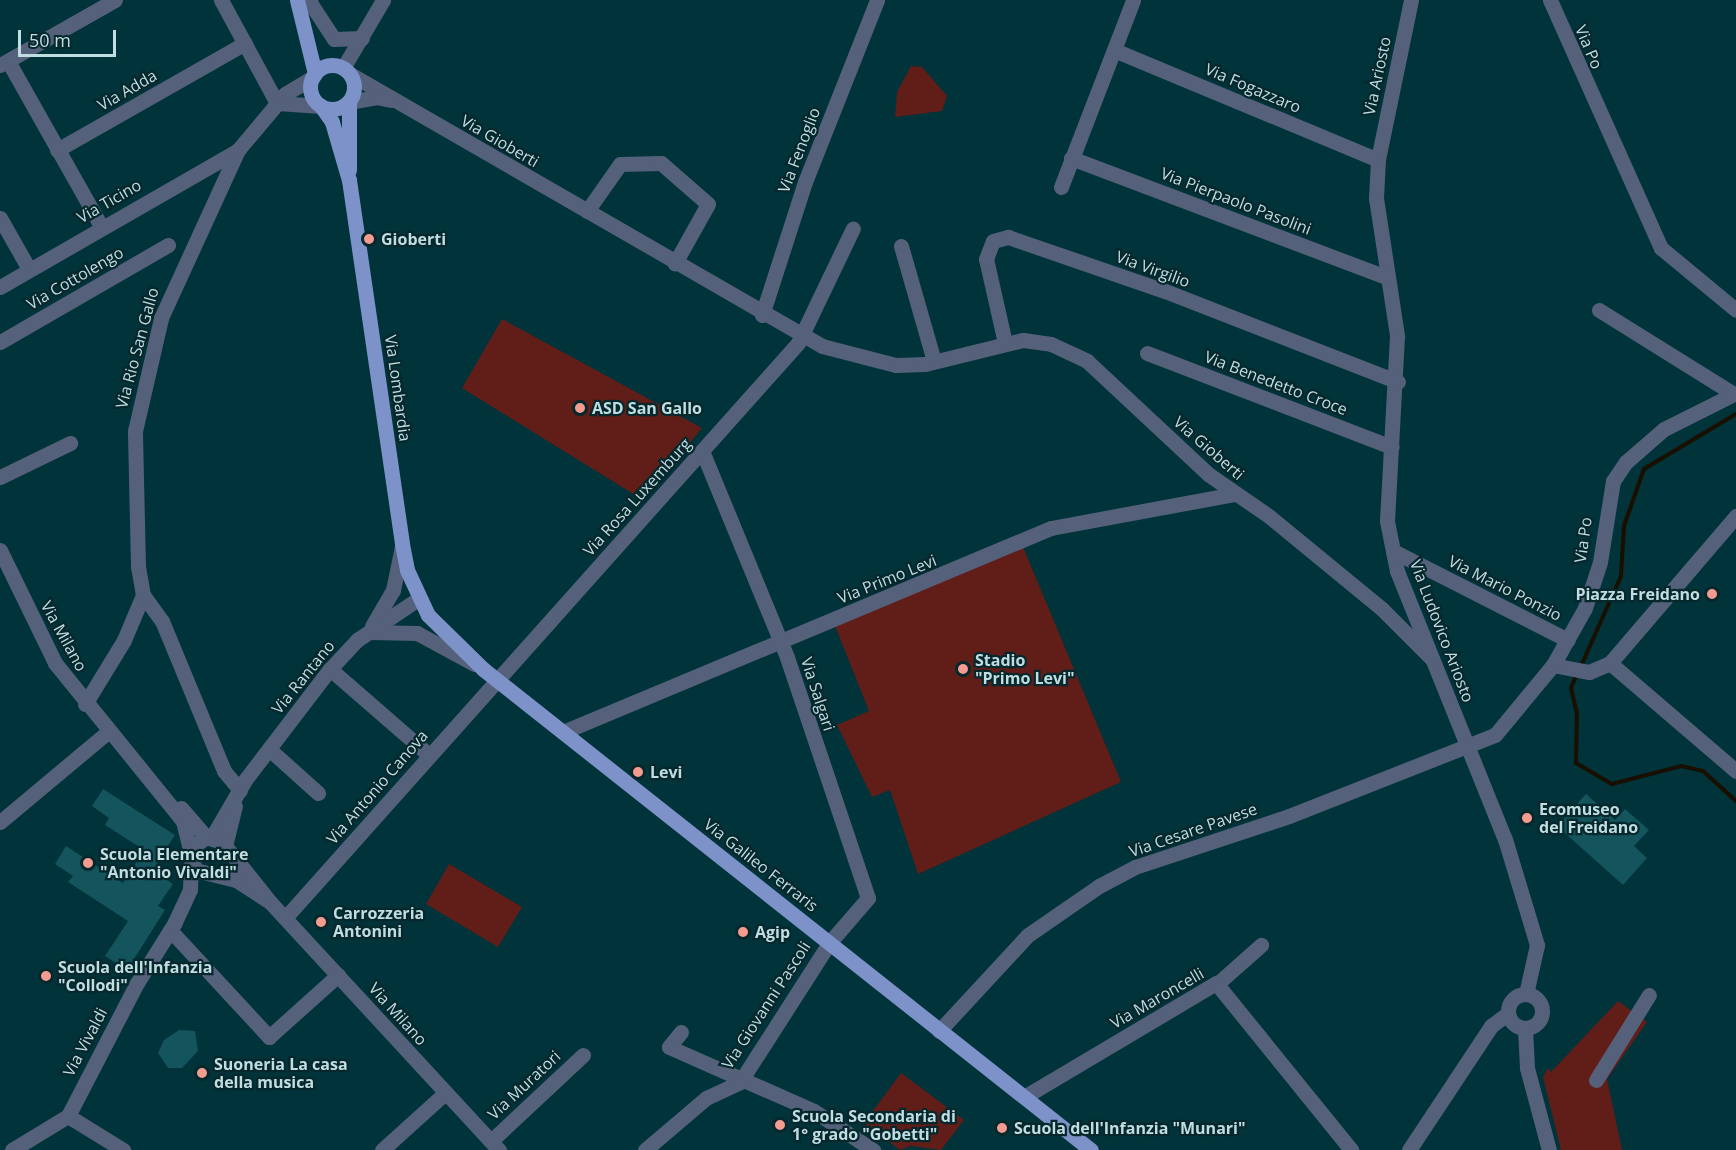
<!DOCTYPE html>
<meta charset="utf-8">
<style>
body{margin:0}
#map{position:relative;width:1736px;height:1150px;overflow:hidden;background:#00333a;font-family:"Open Sans",sans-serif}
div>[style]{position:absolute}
.green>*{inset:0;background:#611e19}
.stream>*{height:4px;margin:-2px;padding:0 2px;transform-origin:2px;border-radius:2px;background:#180f00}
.building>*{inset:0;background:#13545d}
.minor>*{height:15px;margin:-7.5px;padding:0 7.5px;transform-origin:7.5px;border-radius:7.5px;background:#55607b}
.minor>.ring{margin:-7.5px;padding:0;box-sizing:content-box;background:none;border:15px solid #55607b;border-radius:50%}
.major>*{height:15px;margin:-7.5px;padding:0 7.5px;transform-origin:7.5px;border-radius:7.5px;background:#7c92c9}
.major>.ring{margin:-7.5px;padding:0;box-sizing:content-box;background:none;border:15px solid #7c92c9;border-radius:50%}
.dots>*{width:16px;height:16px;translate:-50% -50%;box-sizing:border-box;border:3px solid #06282c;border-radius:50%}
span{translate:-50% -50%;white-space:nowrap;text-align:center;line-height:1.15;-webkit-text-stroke:4.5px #06282c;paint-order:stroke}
.street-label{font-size:16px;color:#c0dde2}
.poi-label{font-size:16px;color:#c0dde2;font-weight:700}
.left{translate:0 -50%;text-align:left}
.right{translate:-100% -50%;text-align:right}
.scale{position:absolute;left:18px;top:30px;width:98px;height:27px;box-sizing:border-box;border:3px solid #c0dde2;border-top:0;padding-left:8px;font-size:18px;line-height:21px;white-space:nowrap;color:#c0dde2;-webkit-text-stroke:4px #06282c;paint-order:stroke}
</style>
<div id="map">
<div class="green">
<div style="clip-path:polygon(911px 66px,922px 67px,947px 96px,942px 111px,895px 117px,897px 92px)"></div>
<div style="clip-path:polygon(502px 319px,702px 428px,643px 500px,462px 388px)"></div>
<div style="clip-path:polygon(1023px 547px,1121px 782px,918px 874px,890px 790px,872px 797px,837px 725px,869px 711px,835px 626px)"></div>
<div style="clip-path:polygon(449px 864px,522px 907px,498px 947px,426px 904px)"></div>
<div style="clip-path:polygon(1618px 1001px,1647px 1022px,1607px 1079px,1622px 1150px,1561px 1150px,1543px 1077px,1548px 1068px,1551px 1072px)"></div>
<div style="clip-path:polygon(901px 1073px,964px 1120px,941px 1150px,911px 1146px,900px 1150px,864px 1123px)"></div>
</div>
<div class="stream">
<div style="left:1581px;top:666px;width:98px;rotate:-66deg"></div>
<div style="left:1621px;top:576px;width:50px;rotate:-86.6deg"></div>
<div style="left:1624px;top:526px;width:60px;rotate:-70.7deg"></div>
<div style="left:1644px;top:469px;width:107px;rotate:-30.9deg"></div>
<div style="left:1578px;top:672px;width:17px;rotate:114deg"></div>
<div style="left:1571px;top:688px;width:27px;rotate:77deg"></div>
<div style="left:1577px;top:714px;width:49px;rotate:91.2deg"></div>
<div style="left:1576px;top:763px;width:42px;rotate:30.3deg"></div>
<div style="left:1612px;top:784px;width:71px;rotate:-14.6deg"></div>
<div style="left:1681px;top:766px;width:23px;rotate:13deg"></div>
<div style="left:1703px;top:771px;width:45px;rotate:42.3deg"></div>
</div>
<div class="building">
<div style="clip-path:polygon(103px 789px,175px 835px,152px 871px,173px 884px,158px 906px,165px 910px,127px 970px,105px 956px,128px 921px,68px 882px,73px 876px,55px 864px,66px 846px,123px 883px,136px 863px,144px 850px,105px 825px,109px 818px,92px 806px)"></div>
<div style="clip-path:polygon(1586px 794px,1615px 820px,1625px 809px,1649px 830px,1634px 846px,1647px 858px,1623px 885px,1557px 826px)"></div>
<div style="clip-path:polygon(179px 1030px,195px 1031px,198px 1051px,182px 1068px,168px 1068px,158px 1053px,164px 1040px)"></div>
</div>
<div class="minor">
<div style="left:221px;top:0;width:117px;rotate:61.5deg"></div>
<div style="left:299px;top:0;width:13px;rotate:18deg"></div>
<div style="left:311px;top:4px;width:42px;rotate:56.7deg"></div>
<div style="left:334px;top:39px;width:28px;rotate:-2deg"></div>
<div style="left:1411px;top:0;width:163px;rotate:101.7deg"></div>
<div style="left:1378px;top:160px;width:38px;rotate:93deg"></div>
<div style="left:1376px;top:198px;width:140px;rotate:81.3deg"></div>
<div style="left:1397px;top:336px;width:185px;rotate:93.1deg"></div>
<div style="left:1387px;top:521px;width:51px;rotate:78.7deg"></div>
<div style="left:1397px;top:571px;width:289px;rotate:68.1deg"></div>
<div style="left:1505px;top:839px;width:111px;rotate:73.2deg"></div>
<div style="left:1537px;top:945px;width:50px;rotate:102.7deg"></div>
<div style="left:1550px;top:0;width:272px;rotate:65.9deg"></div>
<div style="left:1661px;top:248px;width:97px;rotate:39.6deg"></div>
<div style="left:1114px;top:50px;width:286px;rotate:22.6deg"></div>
<div style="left:8px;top:61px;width:189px;rotate:60.6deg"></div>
<div style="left:0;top:65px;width:132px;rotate:-29.5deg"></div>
<div style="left:343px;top:68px;width:79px;rotate:-59.5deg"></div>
<div style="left:350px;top:74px;width:545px;rotate:29.95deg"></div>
<div style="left:822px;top:346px;width:76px;rotate:14.4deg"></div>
<div style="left:896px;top:365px;width:29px;rotate:-2deg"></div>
<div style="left:925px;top:364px;width:101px;rotate:-13.8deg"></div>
<div style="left:1023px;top:340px;width:28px;rotate:8deg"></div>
<div style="left:1051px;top:344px;width:40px;rotate:25deg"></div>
<div style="left:1087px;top:361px;width:166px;rotate:43deg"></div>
<div style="left:1208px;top:474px;width:75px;rotate:34.7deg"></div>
<div style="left:1270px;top:517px;width:145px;rotate:39.4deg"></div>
<div style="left:1382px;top:609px;width:71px;rotate:45deg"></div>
<div style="left:349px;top:102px;width:27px;rotate:-10deg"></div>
<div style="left:376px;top:97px;width:16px;rotate:11deg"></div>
<div style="left:277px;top:103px;width:44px;rotate:3.9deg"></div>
<div style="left:57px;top:150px;width:216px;rotate:-29.6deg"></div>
<div style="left:1071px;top:158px;width:339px;rotate:20.7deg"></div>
<div style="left:1061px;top:187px;width:200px;rotate:-68.9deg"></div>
<div style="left:587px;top:211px;width:57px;rotate:-54.9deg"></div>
<div style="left:620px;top:164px;width:41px;rotate:-1.4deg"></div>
<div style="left:661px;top:163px;width:62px;rotate:41.1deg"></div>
<div style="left:708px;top:204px;width:68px;rotate:119.2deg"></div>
<div style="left:0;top:218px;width:59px;rotate:60.4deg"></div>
<div style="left:901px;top:246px;width:120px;rotate:74deg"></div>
<div style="left:0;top:287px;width:275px;rotate:-29.9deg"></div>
<div style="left:1599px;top:310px;width:159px;rotate:31.9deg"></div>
<div style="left:762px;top:315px;width:140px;rotate:-72.1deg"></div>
<div style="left:805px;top:182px;width:196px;rotate:-68.4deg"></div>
<div style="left:0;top:342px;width:194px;rotate:-30deg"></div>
<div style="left:1005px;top:343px;width:86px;rotate:-102.7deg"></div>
<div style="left:986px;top:259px;width:19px;rotate:-69deg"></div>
<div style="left:993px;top:241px;width:16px;rotate:-15deg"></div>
<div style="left:1008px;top:237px;width:166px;rotate:19deg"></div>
<div style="left:1165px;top:291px;width:250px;rotate:21.3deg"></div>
<div style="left:1147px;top:353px;width:262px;rotate:21deg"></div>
<div style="left:0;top:477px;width:78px;rotate:-25.9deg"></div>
<div style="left:0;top:550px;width:126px;rotate:64deg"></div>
<div style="left:55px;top:663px;width:203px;rotate:51deg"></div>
<div style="left:183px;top:821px;width:50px;rotate:76.2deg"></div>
<div style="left:195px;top:870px;width:42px;rotate:13.7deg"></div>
<div style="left:236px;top:880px;width:40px;rotate:32.9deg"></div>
<div style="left:1393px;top:551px;width:196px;rotate:27deg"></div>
<div style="left:143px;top:595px;width:32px;rotate:54deg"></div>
<div style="left:162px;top:621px;width:162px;rotate:67.5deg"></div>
<div style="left:224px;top:771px;width:25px;rotate:50deg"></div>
<div style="left:372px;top:626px;width:42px;rotate:-59.7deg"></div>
<div style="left:393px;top:590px;width:45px;rotate:-78.4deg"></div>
<div style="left:369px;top:632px;width:48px;rotate:1.2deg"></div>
<div style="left:417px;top:633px;width:65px;rotate:28.5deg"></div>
<div style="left:1610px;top:663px;width:166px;rotate:40.6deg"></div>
<div style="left:1553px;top:665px;width:37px;rotate:11deg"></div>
<div style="left:1589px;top:672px;width:23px;rotate:-23deg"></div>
<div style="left:1610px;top:663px;width:194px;rotate:-49.4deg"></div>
<div style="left:330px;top:669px;width:131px;rotate:41deg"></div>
<div style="left:85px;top:704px;width:75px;rotate:-58.6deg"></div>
<div style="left:124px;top:640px;width:49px;rotate:-67.1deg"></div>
<div style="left:143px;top:595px;width:29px;rotate:-100deg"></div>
<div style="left:138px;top:566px;width:135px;rotate:-91.3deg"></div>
<div style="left:135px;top:431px;width:116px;rotate:-77deg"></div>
<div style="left:161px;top:318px;width:185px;rotate:-65.4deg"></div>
<div style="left:238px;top:150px;width:73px;rotate:-50deg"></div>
<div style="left:285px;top:94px;width:33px;rotate:-31deg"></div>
<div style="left:563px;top:732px;width:529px;rotate:-22.69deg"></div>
<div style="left:1051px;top:528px;width:186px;rotate:-10.5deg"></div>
<div style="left:269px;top:749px;width:66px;rotate:41.9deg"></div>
<div style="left:181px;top:808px;width:38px;rotate:49deg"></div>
<div style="left:0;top:822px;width:142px;rotate:-39.9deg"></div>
<div style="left:212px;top:837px;width:66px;rotate:-59.9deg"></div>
<div style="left:245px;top:780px;width:140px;rotate:-52.6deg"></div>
<div style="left:330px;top:669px;width:40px;rotate:-47deg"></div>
<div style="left:357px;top:640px;width:73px;rotate:-33.9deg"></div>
<div style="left:225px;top:846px;width:41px;rotate:-76deg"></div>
<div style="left:190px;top:849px;width:20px;rotate:-37deg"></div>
<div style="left:206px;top:837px;width:17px;rotate:17deg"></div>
<div style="left:222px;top:842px;width:77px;rotate:51.3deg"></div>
<div style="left:270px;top:902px;width:338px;rotate:47.3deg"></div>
<div style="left:285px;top:918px;width:771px;rotate:-48.26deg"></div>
<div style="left:798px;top:343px;width:127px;rotate:-64.4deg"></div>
<div style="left:170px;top:930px;width:146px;rotate:47.2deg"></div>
<div style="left:269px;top:1037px;width:93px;rotate:-41.9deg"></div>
<div style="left:1217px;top:984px;width:59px;rotate:-41.6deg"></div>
<div class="ring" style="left:1508px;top:994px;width:19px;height:19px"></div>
<div style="left:1525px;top:1029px;width:39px;rotate:87deg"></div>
<div style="left:1527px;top:1068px;width:85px;rotate:75deg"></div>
<div style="left:939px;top:1031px;width:131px;rotate:-47.2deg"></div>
<div style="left:1028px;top:935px;width:86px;rotate:-34.6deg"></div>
<div style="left:1099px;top:886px;width:41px;rotate:-27.8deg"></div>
<div style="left:1135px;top:867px;width:162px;rotate:-18.3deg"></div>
<div style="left:1289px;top:816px;width:221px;rotate:-21.5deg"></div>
<div style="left:1495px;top:735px;width:91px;rotate:-50.4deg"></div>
<div style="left:1553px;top:665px;width:65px;rotate:-60.7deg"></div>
<div style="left:1585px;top:608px;width:48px;rotate:-71.9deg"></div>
<div style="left:1600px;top:562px;width:82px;rotate:-80.9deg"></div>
<div style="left:1613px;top:481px;width:23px;rotate:-56deg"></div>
<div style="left:1626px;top:462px;width:50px;rotate:-41deg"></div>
<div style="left:1664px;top:429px;width:80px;rotate:-26.6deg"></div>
<div style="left:681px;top:1032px;width:19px;rotate:129deg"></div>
<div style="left:669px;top:1047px;width:158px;rotate:23.8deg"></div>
<div style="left:814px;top:1111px;width:71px;rotate:33.5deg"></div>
<div style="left:1596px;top:1080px;width:100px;rotate:-58.1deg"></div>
<div style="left:1024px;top:1097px;width:223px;rotate:-30.7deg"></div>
<div style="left:1216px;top:983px;width:215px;rotate:51deg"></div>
<div style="left:68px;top:1116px;width:65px;rotate:31.7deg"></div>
<div style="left:491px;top:1141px;width:126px;rotate:-43.1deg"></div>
<div style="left:12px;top:1150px;width:66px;rotate:-31.3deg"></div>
<div style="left:68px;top:1116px;width:150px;rotate:-62.6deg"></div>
<div style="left:137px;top:983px;width:70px;rotate:-57.9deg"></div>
<div style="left:174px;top:924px;width:38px;rotate:-65deg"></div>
<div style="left:190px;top:889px;width:24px;rotate:-88deg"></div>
<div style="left:382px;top:1150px;width:85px;rotate:-42.1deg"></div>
<div style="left:645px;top:1150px;width:80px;rotate:-40.4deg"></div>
<div style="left:706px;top:1098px;width:38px;rotate:-25deg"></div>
<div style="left:740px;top:1082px;width:166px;rotate:-57.3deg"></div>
<div style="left:830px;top:942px;width:58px;rotate:-49.2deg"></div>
<div style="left:868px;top:898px;width:254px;rotate:-108.6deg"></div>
<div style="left:787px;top:657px;width:223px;rotate:-112.4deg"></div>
<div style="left:1409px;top:1150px;width:149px;rotate:-56.5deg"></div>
<div style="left:1491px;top:1026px;width:20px;rotate:-37deg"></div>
</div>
<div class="major">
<div style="left:297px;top:0;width:76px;rotate:76.3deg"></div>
<div class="ring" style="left:310px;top:65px;width:29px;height:29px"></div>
<div style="left:349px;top:102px;width:68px;rotate:90deg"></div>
<div style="left:321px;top:106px;width:19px;rotate:55deg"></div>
<div style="left:332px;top:122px;width:60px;rotate:73.7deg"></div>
<div style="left:349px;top:180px;width:368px;rotate:81.7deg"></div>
<div style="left:402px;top:544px;width:26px;rotate:79deg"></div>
<div style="left:407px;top:570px;width:50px;rotate:65deg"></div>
<div style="left:428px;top:615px;width:77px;rotate:44.5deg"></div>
<div style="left:483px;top:669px;width:775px;rotate:38.35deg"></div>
</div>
<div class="dots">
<div style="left:369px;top:239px;background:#f59c91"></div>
<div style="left:580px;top:408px;background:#f59c91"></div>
<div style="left:1712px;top:594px;background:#f59c91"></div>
<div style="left:963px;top:669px;background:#f59c91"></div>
<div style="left:638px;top:772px;background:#f59c91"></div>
<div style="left:1527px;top:818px;background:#f59c91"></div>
<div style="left:88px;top:863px;background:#f59c91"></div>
<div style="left:321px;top:922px;background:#f59c91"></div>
<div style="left:743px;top:932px;background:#f59c91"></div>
<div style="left:46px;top:976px;background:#f59c91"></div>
<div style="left:202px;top:1073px;background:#f59c91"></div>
<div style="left:780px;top:1125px;background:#f59c91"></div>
<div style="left:1002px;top:1128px;background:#f59c91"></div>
</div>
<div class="street-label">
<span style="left:1589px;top:47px;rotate:67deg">Via Po</span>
<span style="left:1377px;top:76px;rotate:-78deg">Via Ariosto</span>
<span style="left:1253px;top:88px;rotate:23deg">Via Fogazzaro</span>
<span style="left:127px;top:90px;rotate:-30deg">Via Adda</span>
<span style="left:500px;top:141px;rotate:30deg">Via Gioberti</span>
<span style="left:799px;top:150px;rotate:-69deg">Via Fenoglio</span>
<span style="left:109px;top:201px;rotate:-30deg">Via Ticino</span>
<span style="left:1236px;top:201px;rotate:21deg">Via Pierpaolo Pasolini</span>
<span style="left:1153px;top:269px;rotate:20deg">Via Virgilio</span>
<span style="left:75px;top:278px;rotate:-30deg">Via Cottolengo</span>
<span style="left:137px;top:348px;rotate:-75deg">Via Rio San Gallo</span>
<span style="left:1276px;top:383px;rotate:21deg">Via Benedetto Croce</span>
<span style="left:398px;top:388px;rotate:82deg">Via Lombardia</span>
<span style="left:1209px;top:448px;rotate:41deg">Via Gioberti</span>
<span style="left:637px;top:497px;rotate:-48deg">Via Rosa Luxemburg</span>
<span style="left:1583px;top:540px;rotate:-82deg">Via Po</span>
<span style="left:887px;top:579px;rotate:-22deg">Via Primo Levi</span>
<span style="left:1505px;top:588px;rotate:27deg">Via Mario Ponzio</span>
<span style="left:1442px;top:631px;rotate:69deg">Via Ludovico Ariosto</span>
<span style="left:64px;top:636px;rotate:61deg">Via Milano</span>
<span style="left:303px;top:677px;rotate:-51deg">Via Rantano</span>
<span style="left:818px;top:694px;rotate:72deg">Via Salgari</span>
<span style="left:377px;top:787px;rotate:-49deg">Via Antonio Canova</span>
<span style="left:1193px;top:830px;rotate:-19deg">Via Cesare Pavese</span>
<span style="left:761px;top:865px;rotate:38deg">Via Galileo Ferraris</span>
<span style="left:1157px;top:998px;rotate:-30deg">Via Maroncelli</span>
<span style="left:766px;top:1005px;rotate:-57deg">Via Giovanni Pascoli</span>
<span style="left:398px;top:1014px;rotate:48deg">Via Milano</span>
<span style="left:85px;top:1042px;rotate:-62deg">Via Vivaldi</span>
<span style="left:524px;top:1085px;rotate:-43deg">Via Muratori</span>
</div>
<div class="poi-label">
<span class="left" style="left:381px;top:239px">Gioberti</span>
<span class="left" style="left:592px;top:408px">ASD San Gallo</span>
<span class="right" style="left:1700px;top:594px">Piazza Freidano</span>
<span class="left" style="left:975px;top:669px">Stadio<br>"Primo Levi"</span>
<span class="left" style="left:650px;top:772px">Levi</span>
<span class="left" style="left:1539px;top:818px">Ecomuseo<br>del Freidano</span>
<span class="left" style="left:100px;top:863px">Scuola Elementare<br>"Antonio Vivaldi"</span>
<span class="left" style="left:333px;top:922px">Carrozzeria<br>Antonini</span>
<span class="left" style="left:755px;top:932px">Agip</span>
<span class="left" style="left:58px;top:976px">Scuola dell'Infanzia<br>"Collodi"</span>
<span class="left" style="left:214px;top:1073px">Suoneria La casa<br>della musica</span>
<span class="left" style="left:792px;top:1125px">Scuola Secondaria di<br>1° grado "Gobetti"</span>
<span class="left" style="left:1014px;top:1128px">Scuola dell'Infanzia "Munari"</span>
</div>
<div class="scale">50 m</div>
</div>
